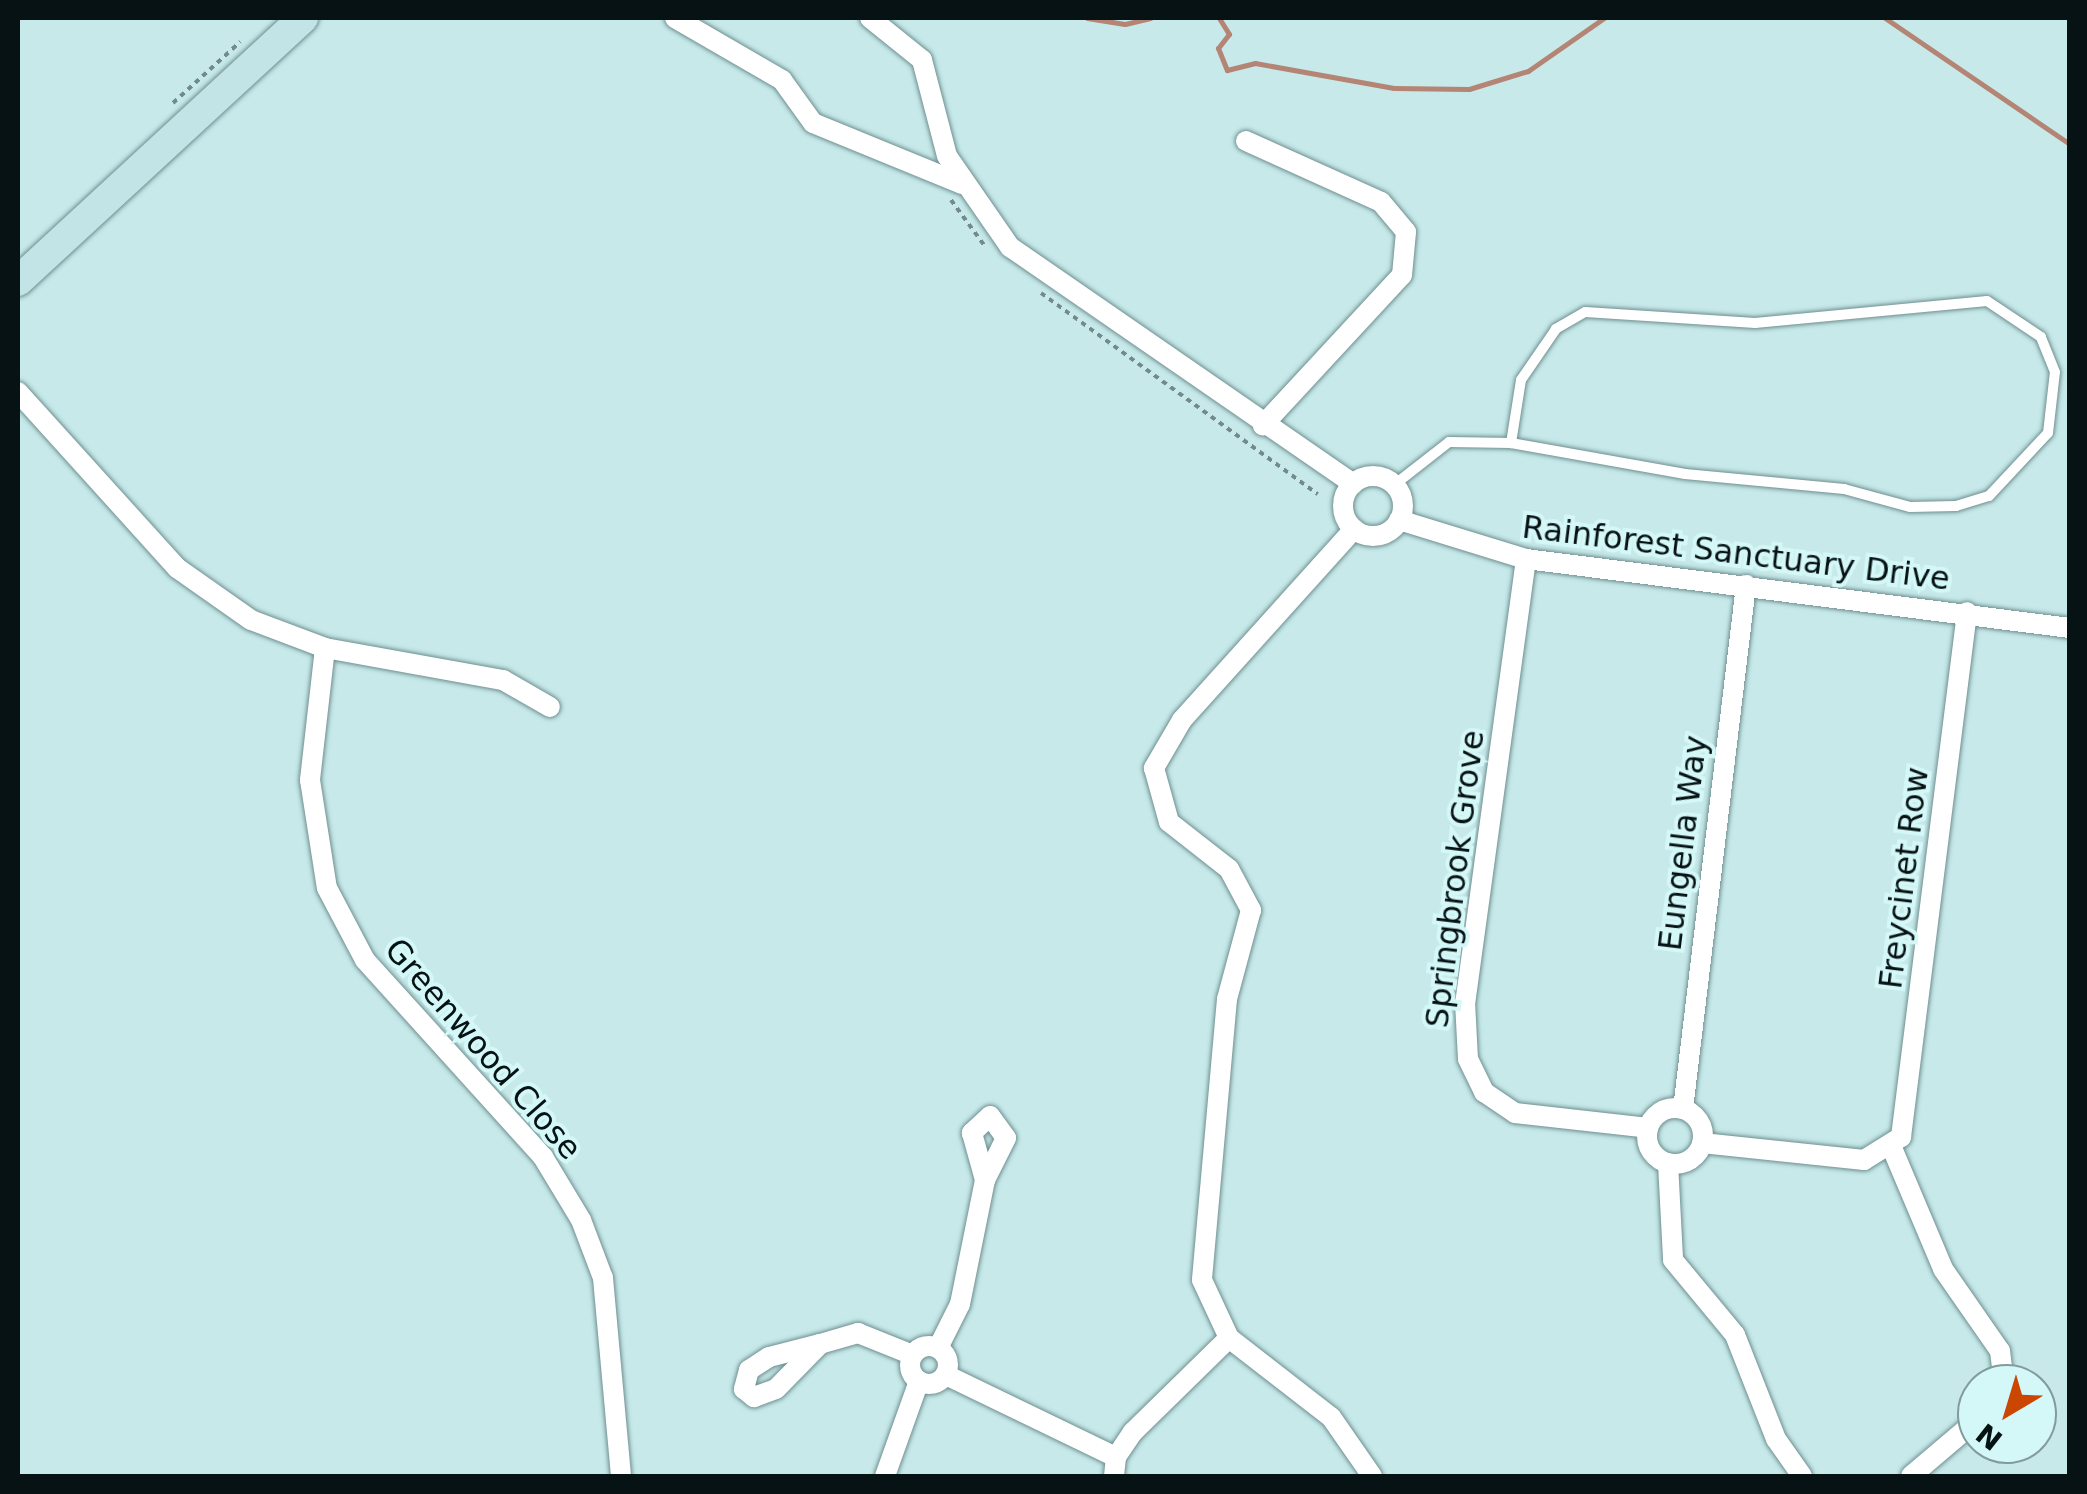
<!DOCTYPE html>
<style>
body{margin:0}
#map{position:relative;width:2087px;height:1494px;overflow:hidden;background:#c7e9ea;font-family:"DejaVu Sans",sans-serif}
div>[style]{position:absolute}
.stream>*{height:5px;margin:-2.5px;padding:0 2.5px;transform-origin:2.5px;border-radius:2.5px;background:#b48474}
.path>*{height:4px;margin-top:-2px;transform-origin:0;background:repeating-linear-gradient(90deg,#728a8b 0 5px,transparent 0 10px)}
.roads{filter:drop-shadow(0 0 2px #6f8f90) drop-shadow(0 0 2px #6f8f90)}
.lane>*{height:10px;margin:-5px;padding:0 5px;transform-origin:5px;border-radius:5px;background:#fff}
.street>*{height:20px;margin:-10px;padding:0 10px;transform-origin:10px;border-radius:10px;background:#fff}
.street>.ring{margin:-10px;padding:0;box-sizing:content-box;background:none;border:20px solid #fff;border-radius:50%}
.secondary>*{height:30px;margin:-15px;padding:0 15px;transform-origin:15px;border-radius:15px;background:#c3e4e6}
span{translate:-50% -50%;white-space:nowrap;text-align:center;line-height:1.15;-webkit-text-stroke:8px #d4f7f8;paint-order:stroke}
.street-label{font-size:32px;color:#061213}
.frame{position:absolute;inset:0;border:20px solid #061213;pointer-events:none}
.north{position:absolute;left:1957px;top:1364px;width:100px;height:100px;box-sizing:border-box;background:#d4f7f8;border:2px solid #829b9c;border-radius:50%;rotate:218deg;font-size:28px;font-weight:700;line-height:40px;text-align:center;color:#061213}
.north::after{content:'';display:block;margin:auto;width:35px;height:45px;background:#cb4600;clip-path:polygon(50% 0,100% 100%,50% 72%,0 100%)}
</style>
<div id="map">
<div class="stream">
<div style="left:1087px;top:18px;width:38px;rotate:9deg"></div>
<div style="left:1125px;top:24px;width:26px;rotate:-13deg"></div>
<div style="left:1219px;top:18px;width:19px;rotate:58deg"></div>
<div style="left:1229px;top:34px;width:18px;rotate:128deg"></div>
<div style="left:1218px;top:48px;width:24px;rotate:68deg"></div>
<div style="left:1227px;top:70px;width:29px;rotate:-14deg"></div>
<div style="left:1255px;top:63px;width:141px;rotate:10.2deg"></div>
<div style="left:1394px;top:88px;width:75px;rotate:0.8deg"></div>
<div style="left:1469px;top:89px;width:62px;rotate:-17deg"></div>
<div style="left:1528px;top:71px;width:93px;rotate:-34.9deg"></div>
<div style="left:1885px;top:18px;width:224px;rotate:34.3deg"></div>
</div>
<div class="path">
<div style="left:173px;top:103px;width:91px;rotate:-42.3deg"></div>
<div style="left:951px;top:200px;width:56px;rotate:53.7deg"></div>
<div style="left:1041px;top:293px;width:342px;rotate:36deg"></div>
</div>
<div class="roads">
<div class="lane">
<div style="left:1394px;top:485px;width:70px;rotate:-38deg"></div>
<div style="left:1449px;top:442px;width:62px;rotate:0.9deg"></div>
<div style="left:1511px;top:443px;width:177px;rotate:10.1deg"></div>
<div style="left:1685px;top:474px;width:160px;rotate:5.4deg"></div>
<div style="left:1844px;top:489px;width:68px;rotate:15.3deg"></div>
<div style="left:1910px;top:507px;width:46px;rotate:-1.2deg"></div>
<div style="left:1956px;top:506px;width:34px;rotate:-17deg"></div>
<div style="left:1989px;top:496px;width:86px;rotate:-46.9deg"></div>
<div style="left:2048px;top:433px;width:61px;rotate:-83.5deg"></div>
<div style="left:2055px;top:372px;width:38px;rotate:-112deg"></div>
<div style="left:2041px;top:337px;width:65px;rotate:-146.3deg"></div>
<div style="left:1987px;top:301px;width:233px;rotate:174.6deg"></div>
<div style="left:1755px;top:323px;width:170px;rotate:-176.3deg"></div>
<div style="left:1585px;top:312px;width:34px;rotate:150deg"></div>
<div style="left:1556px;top:329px;width:62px;rotate:124.5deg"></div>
<div style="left:1521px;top:380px;width:64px;rotate:99deg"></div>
</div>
<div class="street">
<div style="left:675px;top:18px;width:124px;rotate:30.1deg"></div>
<div style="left:782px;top:80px;width:53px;rotate:54.2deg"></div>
<div style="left:813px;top:123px;width:161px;rotate:22.3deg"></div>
<div style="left:870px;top:18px;width:67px;rotate:38.9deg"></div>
<div style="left:922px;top:60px;width:99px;rotate:75.4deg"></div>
<div style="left:947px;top:156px;width:111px;rotate:55.3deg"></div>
<div style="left:1010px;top:247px;width:417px;rotate:34.6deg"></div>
<div style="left:1246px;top:141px;width:148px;rotate:24.3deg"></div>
<div style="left:1381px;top:202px;width:39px;rotate:50deg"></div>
<div style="left:1406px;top:232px;width:43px;rotate:95.3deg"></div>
<div style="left:1402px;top:275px;width:205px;rotate:132.8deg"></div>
<div style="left:18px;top:392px;width:237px;rotate:47.9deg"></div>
<div style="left:177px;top:568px;width:90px;rotate:35.1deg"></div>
<div style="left:251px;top:620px;width:79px;rotate:20.7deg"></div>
<div style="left:325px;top:648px;width:181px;rotate:10.2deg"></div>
<div style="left:503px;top:680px;width:54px;rotate:29.9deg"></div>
<div class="ring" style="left:1343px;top:476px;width:40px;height:40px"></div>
<div style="left:1399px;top:520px;width:133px;rotate:17.1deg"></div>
<div style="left:1526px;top:559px;width:548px;rotate:7.23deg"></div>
<div style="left:1354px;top:529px;width:257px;rotate:132deg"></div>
<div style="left:1182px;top:720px;width:56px;rotate:120.3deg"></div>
<div style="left:1154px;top:768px;width:56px;rotate:74.5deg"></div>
<div style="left:1169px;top:822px;width:76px;rotate:38.1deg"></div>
<div style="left:1229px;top:869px;width:47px;rotate:61.8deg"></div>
<div style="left:1251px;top:910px;width:92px;rotate:105.1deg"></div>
<div style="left:1227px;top:999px;width:282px;rotate:95.1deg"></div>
<div style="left:1202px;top:1280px;width:64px;rotate:65deg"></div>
<div style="left:1229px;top:1338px;width:129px;rotate:37.8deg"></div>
<div style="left:1331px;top:1417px;width:72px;rotate:55.2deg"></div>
<div style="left:1526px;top:559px;width:447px;rotate:97.8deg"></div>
<div style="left:1465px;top:1002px;width:57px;rotate:87deg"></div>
<div style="left:1468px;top:1059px;width:37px;rotate:64deg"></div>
<div style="left:1484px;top:1092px;width:37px;rotate:34deg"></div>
<div style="left:1515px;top:1113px;width:134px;rotate:6.4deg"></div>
<div style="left:325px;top:648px;width:133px;rotate:96.5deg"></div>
<div style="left:310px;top:780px;width:109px;rotate:81.1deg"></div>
<div style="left:327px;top:888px;width:81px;rotate:62.2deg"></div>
<div style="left:365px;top:960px;width:266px;rotate:47.9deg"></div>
<div style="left:543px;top:1157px;width:74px;rotate:58.9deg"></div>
<div style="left:581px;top:1220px;width:62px;rotate:69.2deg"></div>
<div style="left:603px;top:1278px;width:199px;rotate:84.8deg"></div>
<div class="ring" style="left:1647px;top:1108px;width:36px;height:36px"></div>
<div style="left:1683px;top:1109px;width:528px;rotate:-83.14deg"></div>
<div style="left:1702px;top:1143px;width:163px;rotate:6deg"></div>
<div style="left:1864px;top:1160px;width:44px;rotate:-31.9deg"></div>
<div style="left:1901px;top:1137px;width:529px;rotate:-82.83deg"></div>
<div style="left:1892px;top:1148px;width:131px;rotate:67.1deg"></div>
<div style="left:1943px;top:1269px;width:100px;rotate:55.2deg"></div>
<div style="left:2000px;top:1351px;width:33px;rotate:83deg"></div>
<div style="left:1668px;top:1163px;width:97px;rotate:87deg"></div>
<div style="left:1673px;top:1260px;width:97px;rotate:50.4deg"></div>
<div style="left:1735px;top:1335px;width:112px;rotate:68.5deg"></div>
<div style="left:1776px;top:1439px;width:45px;rotate:54.9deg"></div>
<div style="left:820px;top:1344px;width:53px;rotate:165.7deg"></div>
<div style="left:769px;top:1357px;width:24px;rotate:147deg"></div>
<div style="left:749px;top:1370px;width:20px;rotate:105deg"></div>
<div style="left:744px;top:1389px;width:13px;rotate:39deg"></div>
<div style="left:754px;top:1397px;width:23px;rotate:-20deg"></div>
<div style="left:776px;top:1389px;width:63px;rotate:-45.6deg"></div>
<div style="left:820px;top:1344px;width:40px;rotate:-16deg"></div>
<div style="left:858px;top:1333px;width:59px;rotate:21.8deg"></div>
<div class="ring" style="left:910px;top:1346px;width:18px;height:18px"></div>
<div style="left:938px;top:1348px;width:49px;rotate:-63.4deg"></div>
<div style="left:960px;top:1304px;width:126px;rotate:-78.6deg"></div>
<div style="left:985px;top:1180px;width:47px;rotate:-63.4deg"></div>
<div style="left:1006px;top:1138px;width:27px;rotate:-126deg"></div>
<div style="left:990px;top:1116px;width:25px;rotate:137deg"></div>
<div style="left:972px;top:1133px;width:49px;rotate:74.5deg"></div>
<div style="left:946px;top:1375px;width:189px;rotate:25.8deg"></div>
<div style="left:885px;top:1476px;width:101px;rotate:-70.3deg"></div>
<div style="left:1114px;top:1476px;width:19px;rotate:-84deg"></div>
<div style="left:1116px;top:1457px;width:30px;rotate:-56deg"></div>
<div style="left:1133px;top:1432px;width:134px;rotate:-44.4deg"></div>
<div style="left:1911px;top:1476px;width:87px;rotate:-40.3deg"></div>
</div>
<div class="secondary">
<div style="left:18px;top:281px;width:388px;rotate:-42.7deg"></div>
</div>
</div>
<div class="street-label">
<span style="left:1736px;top:553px;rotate:7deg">Rainforest Sanctuary Drive</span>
<span style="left:1683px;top:843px;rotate:-83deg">Eungella Way</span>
<span style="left:1904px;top:878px;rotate:-83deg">Freycinet Row</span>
<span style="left:1455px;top:879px;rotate:-83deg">Springbrook Grove</span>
<span style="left:483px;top:1049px;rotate:49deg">Greenwood Close</span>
</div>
<div class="frame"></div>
<div class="north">N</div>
</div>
